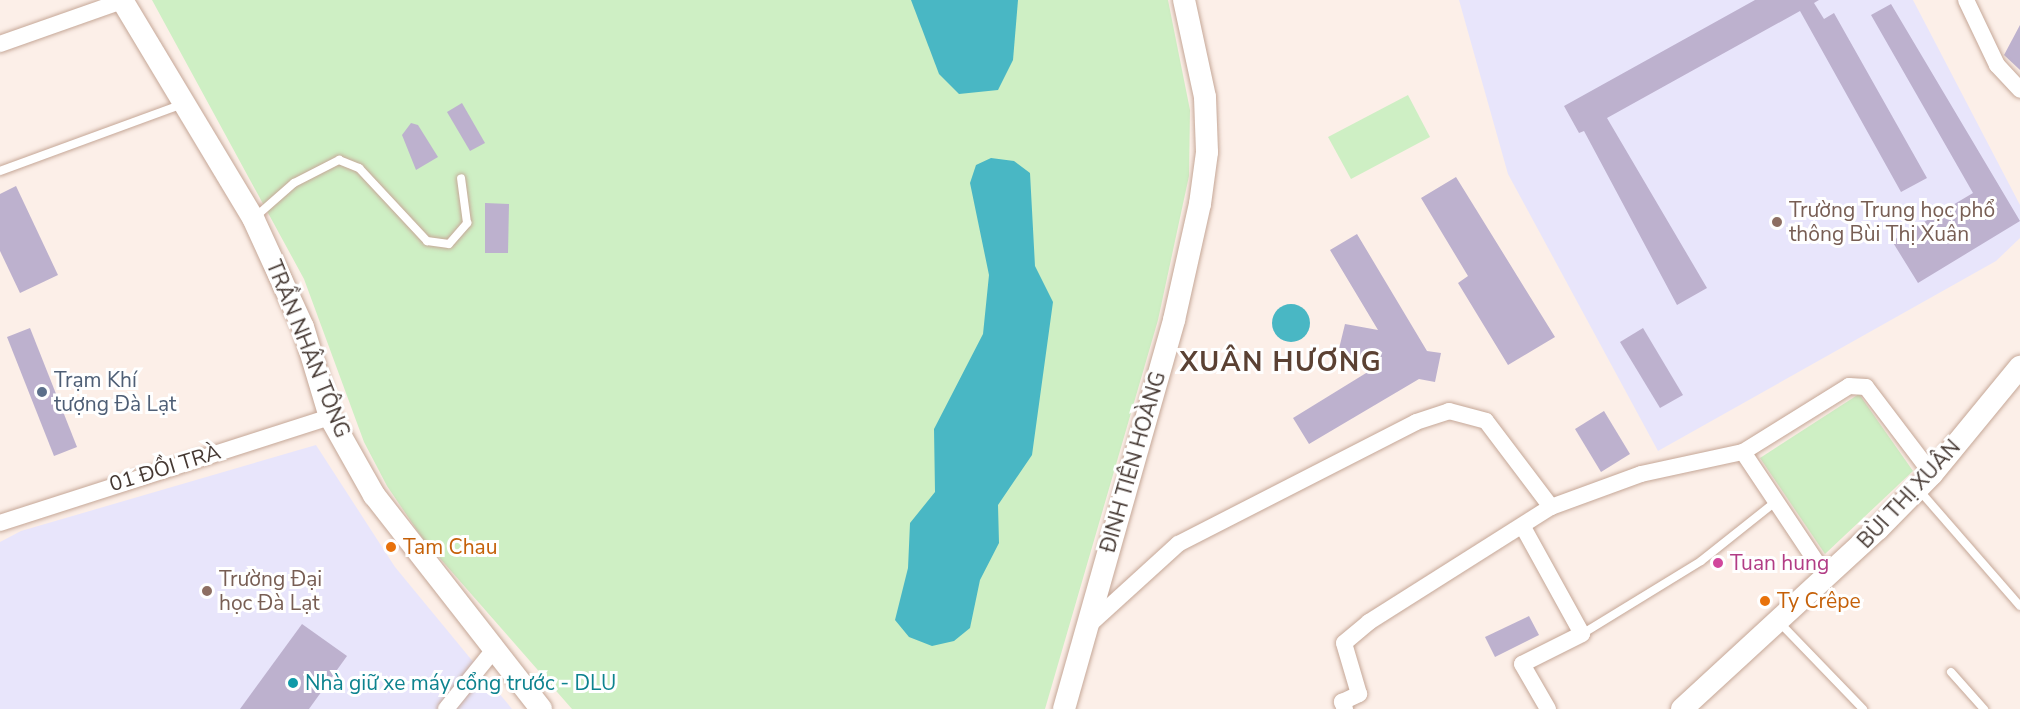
<!DOCTYPE html>
<meta charset="utf-8">
<style>
body{margin:0}
#map{position:relative;width:2020px;height:709px;overflow:hidden;background:#fcefe8;font-family:"Nunito Sans",sans-serif}
div>[style]{position:absolute}
.education>*{inset:0;background:#e8e5fb}
.green>*{inset:0;background:#ceefc4}
.water>*{inset:0;background:#49b7c4}
.round{border-radius:50%}
.building>*{inset:0;background:#bdb1ce}
.roads{filter:drop-shadow(0 0 2px #c5a797) drop-shadow(0 0 2px #c5a797)}
.lane>*{height:8px;margin:-4px;padding:0 4px;transform-origin:4px;border-radius:4px;background:#fff}
.street>*{height:16px;margin:-8px;padding:0 8px;transform-origin:8px;border-radius:8px;background:#fff}
.secondary>*{height:22px;margin:-11px;padding:0 11px;transform-origin:11px;border-radius:11px;background:#fff}
.dots>*{width:16px;height:16px;translate:-50% -50%;box-sizing:border-box;border:3px solid #fff;border-radius:50%}
span{translate:-50% -50%;white-space:nowrap;text-align:center;line-height:1.15;-webkit-text-stroke:6px #fff;paint-order:stroke}
.education-label{font-size:21px;color:#785e54}
.left{translate:0 -50%;text-align:left}
.street-label{font-size:21px;color:#453832}
.service-label{font-size:21px;color:#4e5e75}
.food-label{font-size:21px;color:#c56008}
.hotel-label{font-size:21px;color:#b23c85}
.culture-label{font-size:21px;color:#0d838f}
.district-label{font-size:27px;color:#5b4133;font-weight:700;letter-spacing:1.5px}
</style>
<div id="map">
<div class="education">
<div style="clip-path:polygon(1459px 0,1913px 0,2020px 205px,2020px 238px,1996px 261px,1658px 451px,1508px 174px)"></div>
<div style="clip-path:polygon(316px 445px,395px 567px,512px 709px,0 709px,0 542px,21px 531px)"></div>
</div>
<div class="green">
<div style="clip-path:polygon(152px 0,1168px 0,1190px 110px,1189px 176px,1158px 320px,1045px 709px,572px 709px,423px 539px,387px 486px,364px 442px,304px 279px)"></div>
<div style="clip-path:polygon(1408px 95px,1430px 137px,1351px 179px,1328px 137px)"></div>
<div style="clip-path:polygon(1859px 394px,1913px 471px,1825px 554px,1760px 458px)"></div>
</div>
<div class="water">
<div style="clip-path:polygon(911px 0,1018px 0,1013px 60px,998px 90px,959px 94px,939px 74px)"></div>
<div style="clip-path:polygon(991px 158px,1014px 161px,1030px 173px,1035px 266px,1053px 302px,1032px 455px,998px 505px,999px 543px,980px 580px,970px 628px,954px 641px,932px 646px,909px 637px,895px 620px,908px 568px,910px 523px,935px 492px,934px 429px,983px 334px,989px 275px,970px 183px,976px 165px)"></div>
<div class="round" style="left:1272px;top:304px;width:38px;height:38px"></div>
</div>
<div class="building">
<div style="clip-path:polygon(1755px 0,1819px 0,1814px 3px,1824px 19px,1834px 13px,1927px 178px,1901px 192px,1800px 11px,1607px 118px,1707px 288px,1677px 305px,1584px 131px,1579px 133px,1564px 106px)"></div>
<div style="clip-path:polygon(1891px 4px,2020px 221px,1918px 283px,1892px 241px,1973px 193px,1871px 15px)"></div>
<div style="clip-path:polygon(2020px 25px,2020px 70px,2004px 55px)"></div>
<div style="clip-path:polygon(462px 103px,485px 143px,470px 151px,447px 112px)"></div>
<div style="clip-path:polygon(411px 123px,418px 125px,438px 157px,416px 170px,402px 135px)"></div>
<div style="clip-path:polygon(1456px 177px,1555px 337px,1508px 365px,1458px 283px,1468px 276px,1421px 198px)"></div>
<div style="clip-path:polygon(16px 186px,58px 275px,20px 293px,0 251px,0 194px)"></div>
<div style="clip-path:polygon(485px 203px,509px 204px,508px 253px,485px 253px)"></div>
<div style="clip-path:polygon(1357px 234px,1427px 351px,1441px 353px,1435px 382px,1419px 379px,1309px 444px,1293px 418px,1371px 370px,1336px 361px,1345px 324px,1378px 330px,1330px 250px)"></div>
<div style="clip-path:polygon(30px 328px,77px 447px,54px 456px,7px 337px)"></div>
<div style="clip-path:polygon(1643px 328px,1683px 395px,1660px 408px,1620px 342px)"></div>
<div style="clip-path:polygon(1604px 411px,1630px 454px,1601px 472px,1575px 429px)"></div>
<div style="clip-path:polygon(1529px 616px,1539px 635px,1495px 657px,1485px 637px)"></div>
<div style="clip-path:polygon(302px 624px,347px 656px,309px 709px,240px 709px)"></div>
</div>
<div class="roads">
<div class="lane">
<div style="left:0;top:171px;width:195px;rotate:-20.1deg"></div>
<div style="left:254px;top:218px;width:53px;rotate:-41.2deg"></div>
<div style="left:294px;top:183px;width:51px;rotate:-27.1deg"></div>
<div style="left:339px;top:160px;width:22px;rotate:22deg"></div>
<div style="left:359px;top:168px;width:100px;rotate:47deg"></div>
<div style="left:427px;top:241px;width:22px;rotate:8deg"></div>
<div style="left:449px;top:244px;width:28px;rotate:-49deg"></div>
<div style="left:467px;top:223px;width:45px;rotate:-97.6deg"></div>
<div style="left:1918px;top:489px;width:155px;rotate:48.9deg"></div>
<div style="left:1779px;top:622px;width:121px;rotate:46deg"></div>
<div style="left:1582px;top:634px;width:140px;rotate:-31.5deg"></div>
<div style="left:1701px;top:561px;width:93px;rotate:-38.5deg"></div>
<div style="left:1951px;top:672px;width:50px;rotate:48.3deg"></div>
</div>
<div class="street">
<div style="left:1966px;top:0;width:72px;rotate:64.5deg"></div>
<div style="left:1997px;top:65px;width:34px;rotate:47deg"></div>
<div style="left:0;top:44px;width:129px;rotate:-19.4deg"></div>
<div style="left:1743px;top:452px;width:151px;rotate:56.3deg"></div>
<div style="left:0;top:523px;width:347px;rotate:-17.8deg"></div>
<div style="left:1523px;top:527px;width:122px;rotate:61.1deg"></div>
<div style="left:1582px;top:634px;width:67px;rotate:153.4deg"></div>
<div style="left:1522px;top:664px;width:52px;rotate:60deg"></div>
<div style="left:1088px;top:626px;width:122px;rotate:-42.3deg"></div>
<div style="left:1178px;top:544px;width:267px;rotate:-27.1deg"></div>
<div style="left:1416px;top:422px;width:35px;rotate:-18deg"></div>
<div style="left:1449px;top:411px;width:38px;rotate:15deg"></div>
<div style="left:1486px;top:421px;width:108px;rotate:52.9deg"></div>
<div style="left:1551px;top:507px;width:96px;rotate:-20.1deg"></div>
<div style="left:1641px;top:474px;width:104px;rotate:-12.2deg"></div>
<div style="left:1743px;top:452px;width:125px;rotate:-31.9deg"></div>
<div style="left:1849px;top:386px;width:17px;rotate:3deg"></div>
<div style="left:1866px;top:387px;width:109px;rotate:52.8deg"></div>
<div style="left:446px;top:709px;width:73px;rotate:-51.1deg"></div>
<div style="left:1345px;top:709px;width:8px;rotate:-113deg"></div>
<div style="left:1342px;top:702px;width:19px;rotate:-25deg"></div>
<div style="left:1359px;top:694px;width:53px;rotate:-106.4deg"></div>
<div style="left:1344px;top:643px;width:33px;rotate:-40deg"></div>
<div style="left:1369px;top:622px;width:215px;rotate:-32.3deg"></div>
</div>
<div class="secondary">
<div style="left:122px;top:0;width:254px;rotate:59deg"></div>
<div style="left:253px;top:218px;width:120px;rotate:65.4deg"></div>
<div style="left:303px;top:327px;width:94px;rotate:73.3deg"></div>
<div style="left:330px;top:417px;width:90px;rotate:60.6deg"></div>
<div style="left:374px;top:495px;width:271px;rotate:52deg"></div>
<div style="left:1064px;top:709px;width:404px;rotate:-74.2deg"></div>
<div style="left:1174px;top:320px;width:119px;rotate:-77.4deg"></div>
<div style="left:1200px;top:204px;width:52px;rotate:-82.3deg"></div>
<div style="left:1207px;top:152px;width:55px;rotate:-92.1deg"></div>
<div style="left:1205px;top:97px;width:99px;rotate:-102.2deg"></div>
<div style="left:1682px;top:709px;width:266px;rotate:-42.6deg"></div>
<div style="left:1878px;top:529px;width:77px;rotate:-45.5deg"></div>
<div style="left:1932px;top:474px;width:139px;rotate:-50.6deg"></div>
</div>
</div>
<div class="dots">
<div style="left:1777px;top:222px;background:#8d6e63"></div>
<div style="left:42px;top:392px;background:#5c6f8a"></div>
<div style="left:391px;top:547px;background:#e8710a"></div>
<div style="left:1718px;top:563px;background:#d1479c"></div>
<div style="left:207px;top:591px;background:#8d6e63"></div>
<div style="left:1765px;top:601px;background:#e8710a"></div>
<div style="left:293px;top:683px;background:#0f9aa8"></div>
</div>
<div class="education-label">
<span class="left" style="left:1789px;top:222px">Trường Trung học phổ<br>thông Bùi Thị Xuân</span>
<span class="left" style="left:219px;top:591px">Trường Đại<br>học Đà Lạt</span>
</div>
<div class="street-label">
<span style="left:308px;top:349px;rotate:68deg">TRẦN NHÂN TÔNG</span>
<span style="left:1133px;top:462px;rotate:-74deg">ĐINH TIÊN HOÀNG</span>
<span style="left:165px;top:468px;rotate:-17deg">01 ĐỒI TRÀ</span>
<span style="left:1909px;top:494px;rotate:-47deg">BÙI THỊ XUÂN</span>
</div>
<div class="service-label">
<span class="left" style="left:54px;top:392px">Trạm Khí<br>tượng Đà Lạt</span>
</div>
<div class="food-label">
<span class="left" style="left:403px;top:547px">Tam Chau</span>
<span class="left" style="left:1777px;top:601px">Ty Crêpe</span>
</div>
<div class="hotel-label">
<span class="left" style="left:1730px;top:563px">Tuan hung</span>
</div>
<div class="culture-label">
<span class="left" style="left:305px;top:683px">Nhà giữ xe máy cổng trước - DLU</span>
</div>
<div class="district-label">
<span style="left:1281px;top:363px">XUÂN HƯƠNG</span>
</div>
</div>
